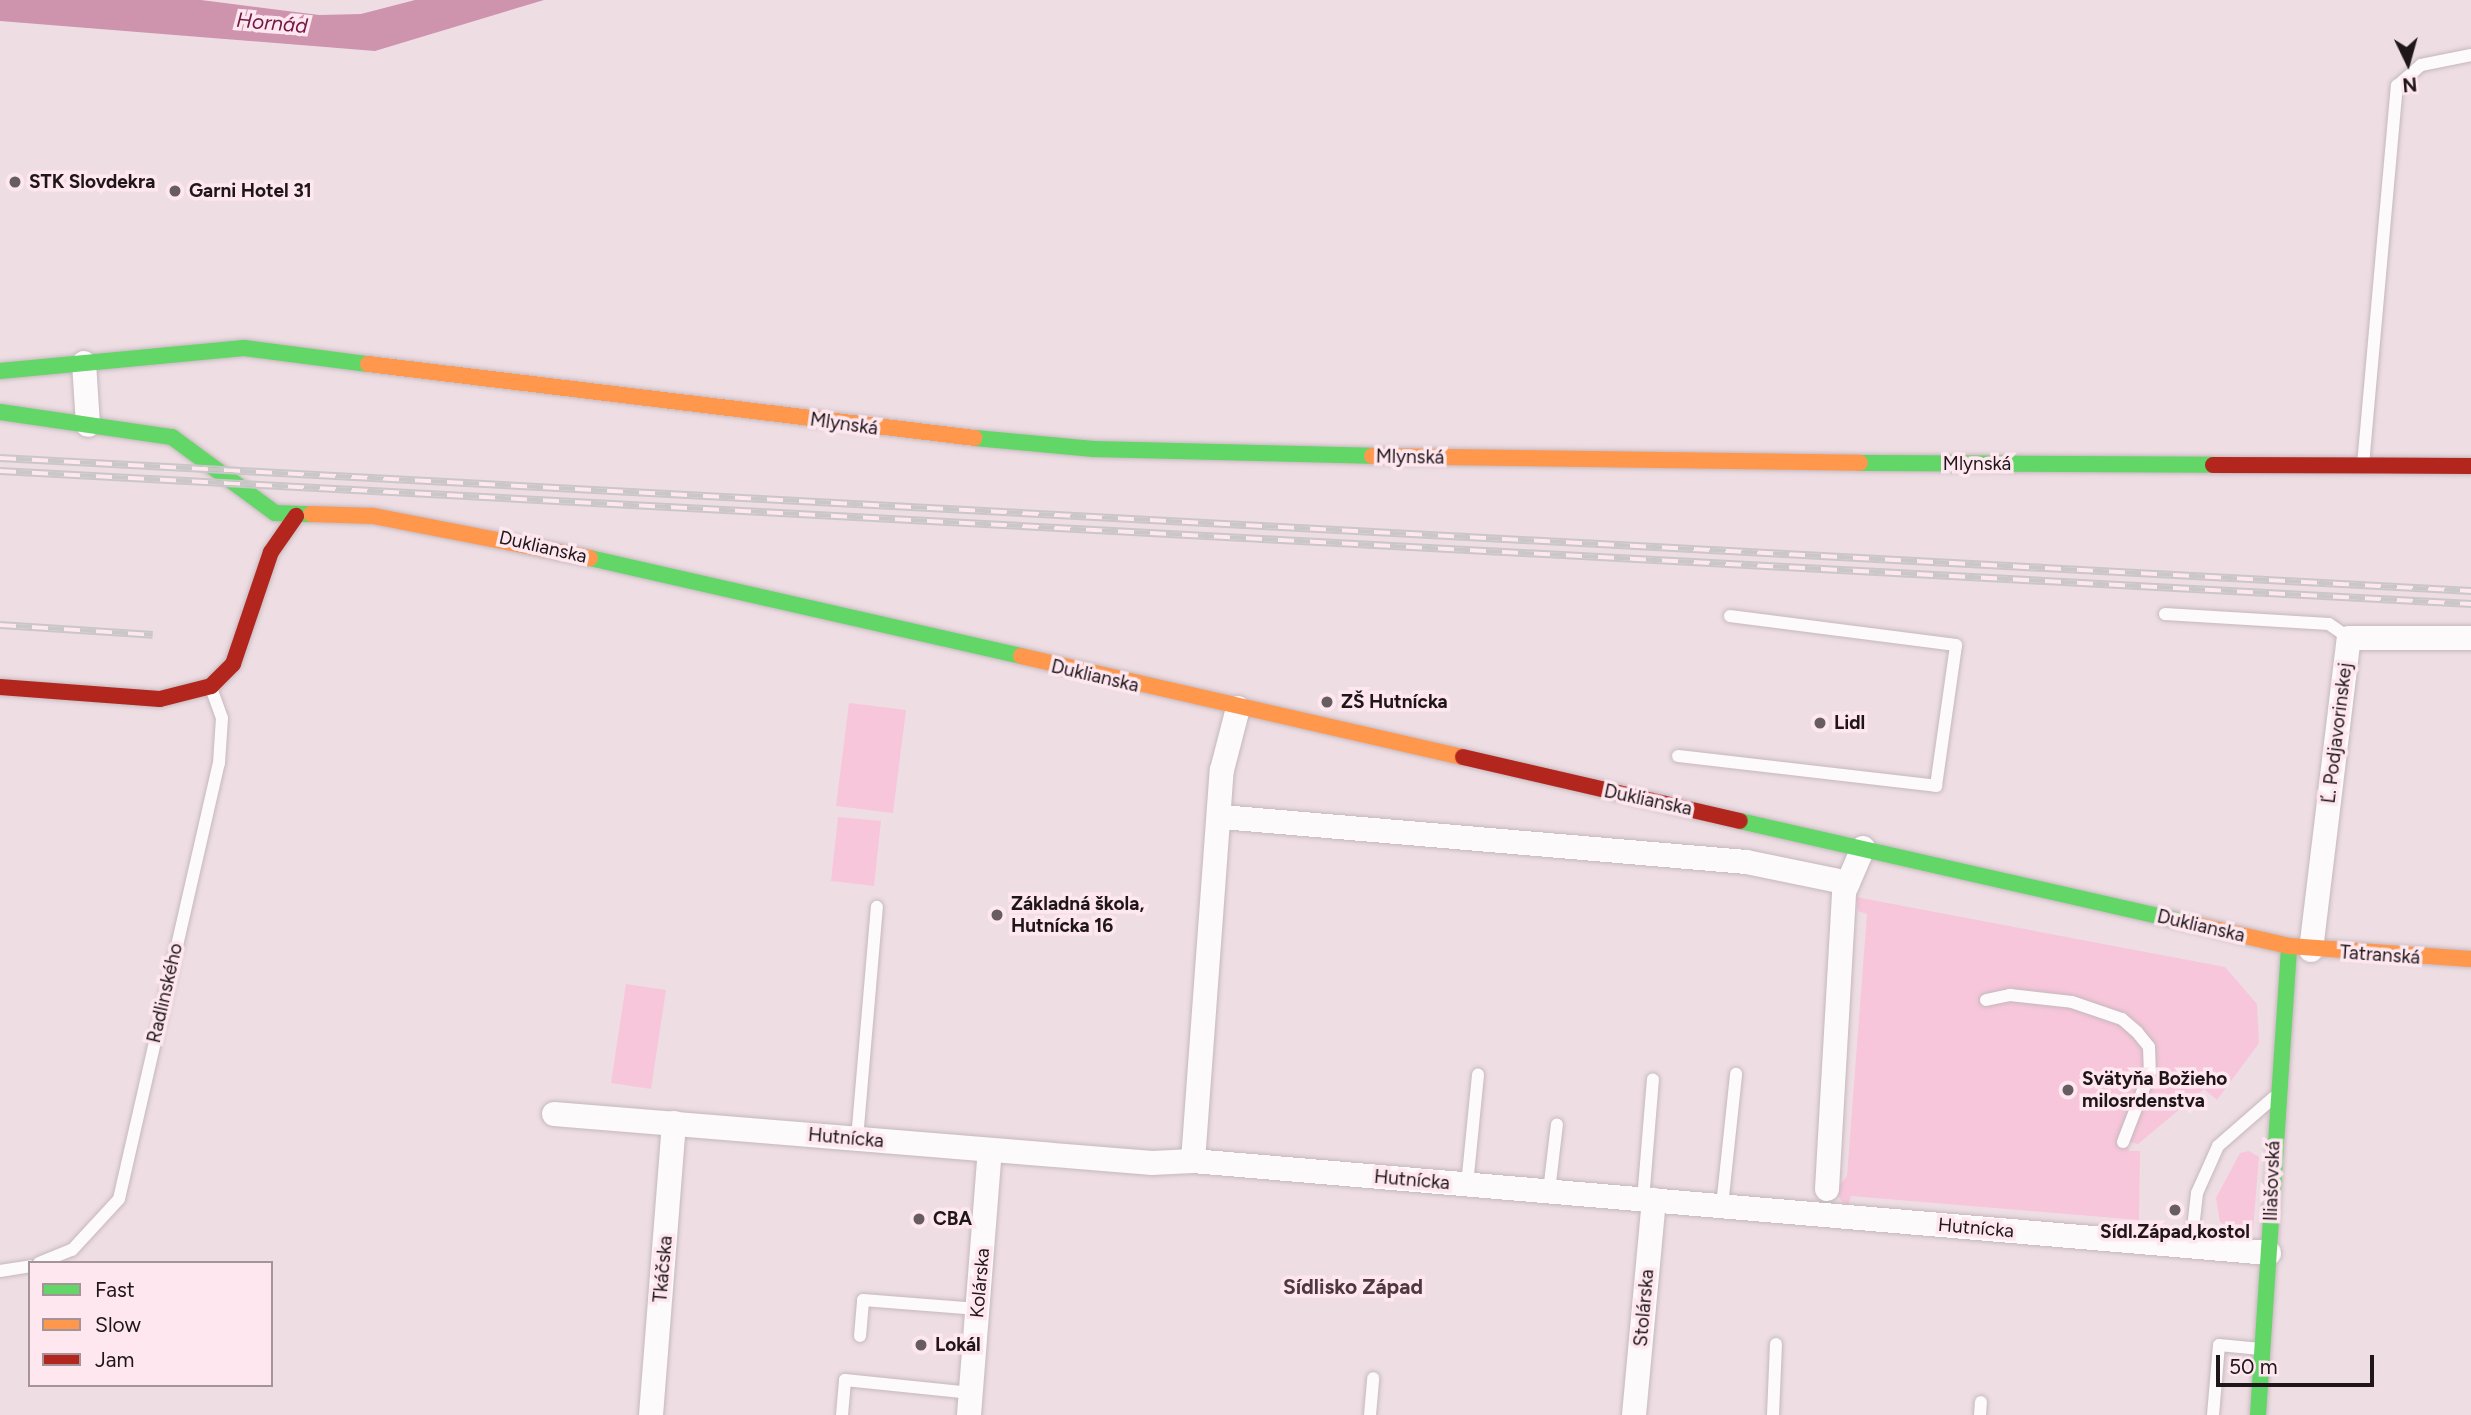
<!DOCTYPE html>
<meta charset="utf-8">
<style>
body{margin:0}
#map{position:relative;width:2471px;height:1415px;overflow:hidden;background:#eedee4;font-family:Figtree,sans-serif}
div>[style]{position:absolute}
.green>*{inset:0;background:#f7c6da}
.water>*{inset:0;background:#ce94ad}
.roads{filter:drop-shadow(0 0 2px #c5b8bd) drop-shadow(0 0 2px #c5b8bd)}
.lane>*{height:12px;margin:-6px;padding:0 6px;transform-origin:6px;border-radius:6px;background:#fcfafb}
.street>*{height:24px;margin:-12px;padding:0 12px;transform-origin:12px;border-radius:12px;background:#fcfafb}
.fast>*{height:16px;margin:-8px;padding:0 8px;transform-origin:8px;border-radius:8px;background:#63d668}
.slow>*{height:16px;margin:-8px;padding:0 8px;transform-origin:8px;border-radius:8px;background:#ff974d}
.jam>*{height:16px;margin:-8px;padding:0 8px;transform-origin:8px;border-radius:8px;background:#b3261e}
.rail>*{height:8px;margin-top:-4px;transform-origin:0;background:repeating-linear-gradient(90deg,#fee7ef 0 16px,#cbc7c9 0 32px);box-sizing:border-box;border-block:2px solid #cbc7c9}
.dots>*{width:19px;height:19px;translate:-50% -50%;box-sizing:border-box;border:4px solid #fee7ef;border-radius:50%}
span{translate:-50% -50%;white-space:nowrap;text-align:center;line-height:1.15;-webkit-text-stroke:7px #fee7ef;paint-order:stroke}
.poi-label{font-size:19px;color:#1f161a;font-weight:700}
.left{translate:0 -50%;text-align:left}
.street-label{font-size:19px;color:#1f161a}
.water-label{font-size:21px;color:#731747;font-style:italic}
.neighbourhood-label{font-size:21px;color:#4f3941;font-weight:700}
.legend{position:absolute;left:28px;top:1261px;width:245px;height:126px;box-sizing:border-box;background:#fee7ef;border:2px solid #a5939a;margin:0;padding:9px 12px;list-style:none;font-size:21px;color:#1f161a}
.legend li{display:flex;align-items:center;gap:14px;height:35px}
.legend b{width:35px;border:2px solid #a5939a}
.north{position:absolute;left:2373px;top:28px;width:70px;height:70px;-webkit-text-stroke:5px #fee7ef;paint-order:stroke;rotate:175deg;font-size:19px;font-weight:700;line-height:28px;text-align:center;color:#1f161a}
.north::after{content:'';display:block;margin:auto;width:24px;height:32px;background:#1f161a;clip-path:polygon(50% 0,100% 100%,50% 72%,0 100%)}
.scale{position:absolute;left:2216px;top:1355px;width:158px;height:32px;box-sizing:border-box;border:4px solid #1f161a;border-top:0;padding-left:9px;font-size:21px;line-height:24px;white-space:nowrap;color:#1f161a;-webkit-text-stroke:5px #fee7ef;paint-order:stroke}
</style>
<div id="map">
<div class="green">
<div style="clip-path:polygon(849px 703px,906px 710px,893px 813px,836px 806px)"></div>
<div style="clip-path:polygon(838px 817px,881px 821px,874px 886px,831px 881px)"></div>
<div style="clip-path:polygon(1856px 897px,2225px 967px,2257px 1004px,2259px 1043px,2217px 1100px,2204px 1089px,2138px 1144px,2127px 1141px,2129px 1151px,2140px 1151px,2139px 1220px,1851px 1196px,1848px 1205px,1843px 1203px,1835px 1191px,1847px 1176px,1867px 914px,1858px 911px)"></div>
<div style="clip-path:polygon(626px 984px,666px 990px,651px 1089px,611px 1083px)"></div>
<div style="clip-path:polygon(2249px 1151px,2259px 1157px,2253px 1230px,2240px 1235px,2220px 1222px,2216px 1198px,2240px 1153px)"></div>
</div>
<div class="water">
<div style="clip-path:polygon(0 0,201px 0,319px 15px,361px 14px,415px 0,544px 0,375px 51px,0 21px)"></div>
</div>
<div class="roads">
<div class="lane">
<div style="left:2363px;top:465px;width:381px;rotate:-84.9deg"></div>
<div style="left:2397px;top:86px;width:32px;rotate:-41deg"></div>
<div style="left:2421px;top:65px;width:51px;rotate:-11.3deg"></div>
<div style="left:2165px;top:614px;width:164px;rotate:3.5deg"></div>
<div style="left:2329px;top:624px;width:24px;rotate:35deg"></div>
<div style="left:1678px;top:756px;width:260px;rotate:6.6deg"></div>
<div style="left:1936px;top:786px;width:142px;rotate:-81.9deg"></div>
<div style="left:1956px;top:645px;width:228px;rotate:-172.7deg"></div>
<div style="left:1986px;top:1000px;width:25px;rotate:-12deg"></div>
<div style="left:2010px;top:995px;width:62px;rotate:6.4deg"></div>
<div style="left:2072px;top:1002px;width:53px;rotate:18.8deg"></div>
<div style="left:2122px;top:1019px;width:20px;rotate:41deg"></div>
<div style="left:2137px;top:1032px;width:19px;rotate:51deg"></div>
<div style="left:2149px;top:1047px;width:25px;rotate:88deg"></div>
<div style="left:2150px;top:1072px;width:75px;rotate:111.1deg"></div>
<div style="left:857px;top:1139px;width:233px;rotate:-85.1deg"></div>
<div style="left:1467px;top:1185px;width:111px;rotate:-84.3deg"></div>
<div style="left:1549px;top:1191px;width:67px;rotate:-83.2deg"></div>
<div style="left:1643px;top:1200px;width:121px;rotate:-85.3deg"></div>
<div style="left:1722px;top:1206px;width:133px;rotate:-83.9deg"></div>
<div style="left:2191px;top:1246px;width:53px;rotate:-83.5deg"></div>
<div style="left:2197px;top:1193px;width:51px;rotate:-65.9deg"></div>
<div style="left:2218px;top:1146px;width:73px;rotate:-41.1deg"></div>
<div style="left:39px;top:1263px;width:35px;rotate:-22deg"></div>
<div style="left:72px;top:1250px;width:69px;rotate:-47.3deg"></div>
<div style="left:119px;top:1199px;width:447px;rotate:-77.1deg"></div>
<div style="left:219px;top:763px;width:45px;rotate:-86.2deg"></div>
<div style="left:222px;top:718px;width:33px;rotate:-110deg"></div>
<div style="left:0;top:1271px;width:30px;rotate:-9deg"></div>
<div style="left:860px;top:1336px;width:36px;rotate:-85deg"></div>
<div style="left:863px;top:1300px;width:115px;rotate:4.5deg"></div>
<div style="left:842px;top:1415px;width:35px;rotate:-85deg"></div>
<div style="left:845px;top:1380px;width:127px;rotate:5.9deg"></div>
<div style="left:1370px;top:1415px;width:37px;rotate:-85deg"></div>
<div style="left:1773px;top:1415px;width:71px;rotate:-87.6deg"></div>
<div style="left:1980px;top:1415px;width:13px;rotate:-86deg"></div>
<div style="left:2213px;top:1415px;width:70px;rotate:-85.1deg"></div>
<div style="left:2219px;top:1345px;width:42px;rotate:5.4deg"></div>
</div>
<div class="street">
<div style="left:84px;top:363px;width:62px;rotate:86.3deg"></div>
<div style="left:1222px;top:817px;width:526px;rotate:4.91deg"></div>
<div style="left:1746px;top:862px;width:104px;rotate:11.6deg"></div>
<div style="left:2311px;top:950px;width:314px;rotate:-83.1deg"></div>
<div style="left:2349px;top:638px;width:122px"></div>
<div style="left:554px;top:1114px;width:600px;rotate:4.68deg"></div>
<div style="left:1152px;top:1163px;width:41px;rotate:-2.8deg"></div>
<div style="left:1193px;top:1161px;width:1080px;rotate:4.89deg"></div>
<div style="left:1193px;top:1161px;width:392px;rotate:-85.8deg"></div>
<div style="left:1222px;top:770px;width:64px;rotate:-75.5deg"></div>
<div style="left:1827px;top:1189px;width:297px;rotate:-86.7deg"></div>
<div style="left:1844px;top:892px;width:48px;rotate:-66.6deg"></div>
<div style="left:651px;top:1415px;width:293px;rotate:-85.5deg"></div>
<div style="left:969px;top:1415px;width:265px;rotate:-85.5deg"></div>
<div style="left:1634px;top:1415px;width:216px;rotate:-84.7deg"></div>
</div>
<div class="fast">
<div style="left:0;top:371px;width:245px;rotate:-5.4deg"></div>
<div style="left:244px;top:348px;width:125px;rotate:7.4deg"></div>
<div style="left:0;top:412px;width:174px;rotate:8.3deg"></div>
<div style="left:172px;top:437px;width:128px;rotate:36.4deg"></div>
<div style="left:275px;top:513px;width:36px;rotate:2deg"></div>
<div style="left:975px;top:438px;width:119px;rotate:5.3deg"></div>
<div style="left:1093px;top:449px;width:279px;rotate:1.4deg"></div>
<div style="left:1860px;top:463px;width:353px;rotate:0.3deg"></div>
<div style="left:590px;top:558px;width:442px;rotate:12.8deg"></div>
<div style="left:1740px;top:821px;width:465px;rotate:12.8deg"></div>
<div style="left:2258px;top:1415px;width:470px;rotate:-86.2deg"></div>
</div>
<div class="slow">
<div style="left:368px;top:364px;width:611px;rotate:6.95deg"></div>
<div style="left:1372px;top:456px;width:488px;rotate:0.8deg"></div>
<div style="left:311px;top:514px;width:62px;rotate:1.8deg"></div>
<div style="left:373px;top:516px;width:221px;rotate:11deg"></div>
<div style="left:1021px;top:656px;width:453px;rotate:12.9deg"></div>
<div style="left:2193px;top:924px;width:98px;rotate:12.9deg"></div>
<div style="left:2289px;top:946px;width:182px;rotate:4.1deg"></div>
</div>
<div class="jam">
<div style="left:2213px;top:465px;width:258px;rotate:0.2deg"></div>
<div style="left:0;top:687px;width:160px;rotate:4.3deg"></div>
<div style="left:160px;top:699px;width:53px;rotate:-14.3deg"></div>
<div style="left:211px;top:686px;width:31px;rotate:-45deg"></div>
<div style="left:233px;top:664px;width:118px;rotate:-71.3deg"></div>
<div style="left:271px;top:552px;width:44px;rotate:-55.2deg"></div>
<div style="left:1463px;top:757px;width:284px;rotate:13deg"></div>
</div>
</div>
<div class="rail">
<div style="left:0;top:458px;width:2475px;rotate:3.08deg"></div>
<div style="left:0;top:471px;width:2475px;rotate:3.08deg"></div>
<div style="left:0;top:625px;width:153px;rotate:3.7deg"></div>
</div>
<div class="dots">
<div style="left:15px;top:182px;background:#675c61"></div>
<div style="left:175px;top:191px;background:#675c61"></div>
<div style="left:1327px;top:702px;background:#675c61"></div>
<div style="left:1820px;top:723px;background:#675c61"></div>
<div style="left:997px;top:915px;background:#675c61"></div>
<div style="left:2068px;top:1090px;background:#675c61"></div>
<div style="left:2175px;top:1210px;background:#675c61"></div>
<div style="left:919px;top:1219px;background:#675c61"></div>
<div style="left:921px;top:1345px;background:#675c61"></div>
</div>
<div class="poi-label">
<span class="left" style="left:29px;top:182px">STK Slovdekra</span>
<span class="left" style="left:189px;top:191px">Garni Hotel 31</span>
<span class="left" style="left:1341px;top:702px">ZŠ Hutnícka</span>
<span class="left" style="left:1834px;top:723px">Lidl</span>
<span class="left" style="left:1011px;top:915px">Základná škola,<br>Hutnícka 16</span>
<span class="left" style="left:2082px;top:1090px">Svätyňa Božieho<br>milosrdenstva</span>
<span class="left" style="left:933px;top:1219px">CBA</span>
<span style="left:2175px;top:1232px">Sídl.Západ,kostol</span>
<span class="left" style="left:935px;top:1345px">Lokál</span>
</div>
<div class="street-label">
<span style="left:844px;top:424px;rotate:8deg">Mlynská</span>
<span style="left:1410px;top:457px;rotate:1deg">Mlynská</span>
<span style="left:1977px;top:464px">Mlynská</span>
<span style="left:543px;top:547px;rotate:13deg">Duklianska</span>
<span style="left:1095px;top:676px;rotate:13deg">Duklianska</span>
<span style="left:2337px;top:733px;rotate:-83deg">Ľ. Podjavorinskej</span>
<span style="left:1648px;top:800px;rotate:12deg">Duklianska</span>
<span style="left:2201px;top:926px;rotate:13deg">Duklianska</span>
<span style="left:2380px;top:955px;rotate:4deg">Tatranská</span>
<span style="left:165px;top:993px;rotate:-77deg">Radlinského</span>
<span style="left:846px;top:1138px;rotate:5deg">Hutnícka</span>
<span style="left:1412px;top:1180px;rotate:5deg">Hutnícka</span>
<span style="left:2272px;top:1181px;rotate:-88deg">Iliašovská</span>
<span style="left:1976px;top:1228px;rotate:5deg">Hutnícka</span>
<span style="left:663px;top:1269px;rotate:-85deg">Tkáčska</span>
<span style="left:980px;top:1283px;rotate:-85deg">Kolárska</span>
<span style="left:1644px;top:1308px;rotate:-85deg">Stolárska</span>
</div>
<div class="water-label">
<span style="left:272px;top:23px;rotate:5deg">Hornád</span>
</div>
<div class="neighbourhood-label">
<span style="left:1353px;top:1287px">Sídlisko Západ</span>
</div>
<ul class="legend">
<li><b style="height:9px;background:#63d668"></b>Fast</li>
<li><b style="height:9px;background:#ff974d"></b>Slow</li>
<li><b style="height:9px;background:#b3261e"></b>Jam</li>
</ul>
<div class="north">N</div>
<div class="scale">50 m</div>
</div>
